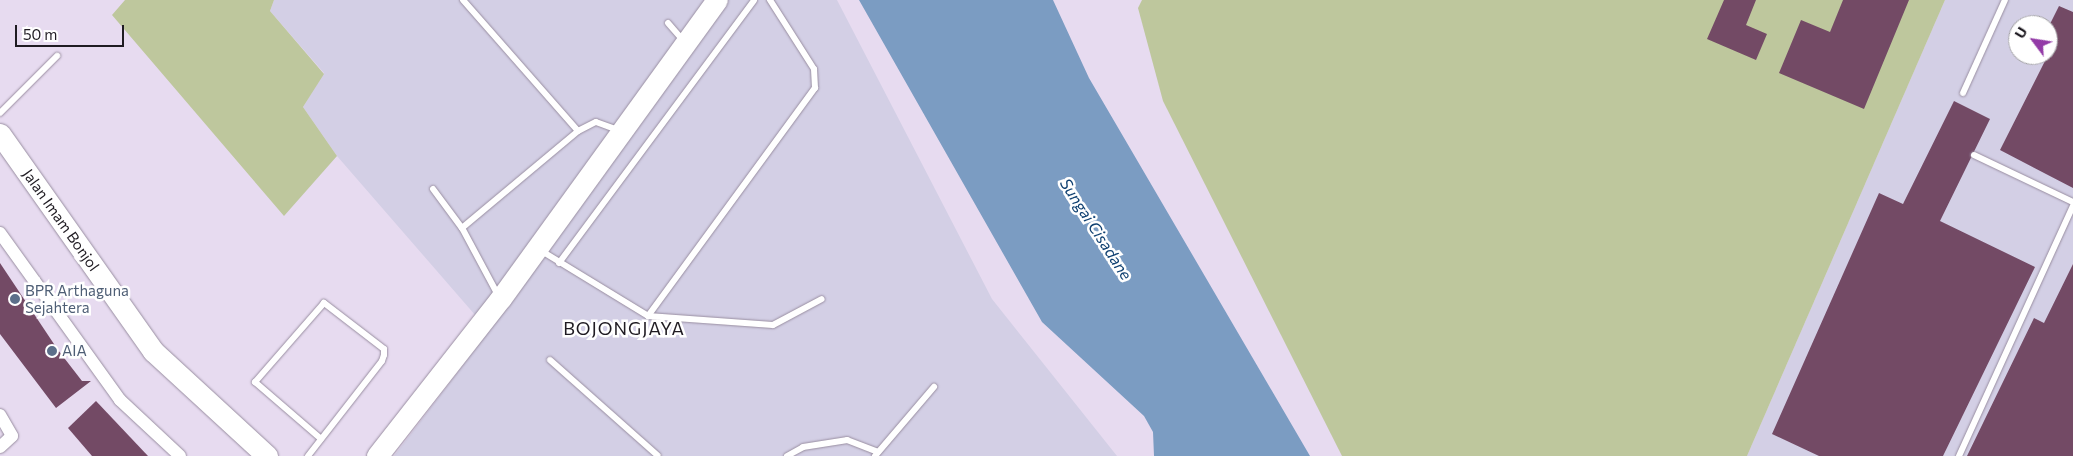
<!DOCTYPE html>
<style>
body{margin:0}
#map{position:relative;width:2073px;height:456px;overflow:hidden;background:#e7dbf0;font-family:Commissioner,sans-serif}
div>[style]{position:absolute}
.industrial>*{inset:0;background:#d3cfe5}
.green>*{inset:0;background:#bec79d}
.water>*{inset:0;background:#7b9cc2}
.building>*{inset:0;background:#734a65}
.roads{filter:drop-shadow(0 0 1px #998ea1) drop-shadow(0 0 1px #998ea1)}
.service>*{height:6px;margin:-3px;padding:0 3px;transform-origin:3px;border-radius:3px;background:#fff}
.minor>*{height:12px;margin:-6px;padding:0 6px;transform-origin:6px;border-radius:6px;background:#fff}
.primary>*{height:21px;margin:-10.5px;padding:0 10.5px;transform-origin:10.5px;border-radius:10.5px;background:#fff}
.dots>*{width:14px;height:14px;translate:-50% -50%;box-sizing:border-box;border:2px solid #fff;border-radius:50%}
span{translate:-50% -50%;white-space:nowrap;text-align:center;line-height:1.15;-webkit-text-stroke:5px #fff;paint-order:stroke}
.street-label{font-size:15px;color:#1f1b22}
.service-label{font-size:15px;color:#4e5e75}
.left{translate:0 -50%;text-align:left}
.water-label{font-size:16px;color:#0f4071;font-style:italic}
.quarter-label{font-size:18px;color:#1f1b22;letter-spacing:1px}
.north{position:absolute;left:2008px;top:15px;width:50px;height:50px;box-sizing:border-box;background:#fff;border:1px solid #a5a4a7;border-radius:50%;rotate:301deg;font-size:14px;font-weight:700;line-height:20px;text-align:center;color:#1f1b22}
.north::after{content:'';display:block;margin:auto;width:18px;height:22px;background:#933ba7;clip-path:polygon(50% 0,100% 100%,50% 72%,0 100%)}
.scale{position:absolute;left:15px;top:25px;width:109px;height:22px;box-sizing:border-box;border:2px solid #1f1b22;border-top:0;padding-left:6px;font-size:15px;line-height:18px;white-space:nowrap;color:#1f1b22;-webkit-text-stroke:4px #fff;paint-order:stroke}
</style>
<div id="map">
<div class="industrial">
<div style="clip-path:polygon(274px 0,837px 0,992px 299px,1117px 456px,394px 456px,489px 331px,337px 156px,303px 107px,324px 73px,270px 11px)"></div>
<div style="clip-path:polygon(evenodd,1945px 0,2073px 0,2073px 456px,1747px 456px,1945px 0,2018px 25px,2048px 25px,2048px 55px,2018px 55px,2018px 25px)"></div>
</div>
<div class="green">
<div style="clip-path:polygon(125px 0,274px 0,270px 11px,324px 74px,303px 107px,337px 156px,284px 216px,112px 15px)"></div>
<div style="clip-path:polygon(1142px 0,1945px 0,1747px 456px,1342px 456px,1163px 101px,1138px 8px)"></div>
</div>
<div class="water">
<div style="clip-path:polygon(859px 0,1053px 0,1089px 78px,1310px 456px,1154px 456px,1153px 432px,1144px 416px,1042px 322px)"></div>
</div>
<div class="building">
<div style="clip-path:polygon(1724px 0,1756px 0,1746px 25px,1767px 34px,1756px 60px,1707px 39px)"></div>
<div style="clip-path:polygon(1843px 0,1909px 0,1864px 109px,1779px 73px,1801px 20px,1830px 32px)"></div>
<div style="clip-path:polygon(2059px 6px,2073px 12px,2073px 188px,2000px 150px,2048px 55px,2048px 28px)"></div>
<div style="clip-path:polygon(1954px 101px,1990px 119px,1940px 221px,2035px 267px,1943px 456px,1819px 456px,1772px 434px,1879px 193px,1903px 204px)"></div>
<div style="clip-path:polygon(0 263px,58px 350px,82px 381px,91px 381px,56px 408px,0 334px)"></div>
<div style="clip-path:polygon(2073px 264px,2073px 456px,1967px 456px,2034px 318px,2044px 323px)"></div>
<div style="clip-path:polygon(96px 401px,148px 456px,92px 456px,68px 428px)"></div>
</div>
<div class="roads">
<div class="service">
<div style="left:463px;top:0;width:174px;rotate:48.7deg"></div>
<div style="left:578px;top:131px;width:20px;rotate:-27deg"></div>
<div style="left:596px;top:122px;width:23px;rotate:20deg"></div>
<div style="left:668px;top:23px;width:23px;rotate:49deg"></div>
<div style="left:1963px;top:93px;width:102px;rotate:-65.7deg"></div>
<div style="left:0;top:113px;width:81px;rotate:-45deg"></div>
<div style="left:1974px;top:155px;width:110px;rotate:25.4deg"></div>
<div style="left:433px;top:189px;width:49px;rotate:53.4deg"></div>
<div style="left:540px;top:250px;width:127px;rotate:31.4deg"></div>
<div style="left:648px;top:316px;width:125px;rotate:4.1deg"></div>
<div style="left:773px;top:325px;width:55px;rotate:-28deg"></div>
<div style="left:559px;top:263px;width:327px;rotate:-53.4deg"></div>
<div style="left:498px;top:295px;width:76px;rotate:-118.2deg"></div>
<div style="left:462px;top:228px;width:151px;rotate:-39.9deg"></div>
<div style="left:648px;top:316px;width:283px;rotate:-53.8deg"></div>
<div style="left:815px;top:88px;width:19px;rotate:-93deg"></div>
<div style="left:814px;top:69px;width:82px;rotate:-122.5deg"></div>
<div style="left:550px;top:360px;width:144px;rotate:41.6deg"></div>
<div style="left:308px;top:456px;width:120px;rotate:-52.1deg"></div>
<div style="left:382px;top:361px;width:6px;rotate:-72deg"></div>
<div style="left:384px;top:355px;width:6px;rotate:-90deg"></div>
<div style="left:384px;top:349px;width:76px;rotate:-142.5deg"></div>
<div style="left:324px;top:303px;width:105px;rotate:131.1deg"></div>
<div style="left:255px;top:382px;width:87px;rotate:40.8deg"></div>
<div style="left:787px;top:456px;width:18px;rotate:-29deg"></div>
<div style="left:803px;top:447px;width:45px;rotate:-9deg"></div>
<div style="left:847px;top:440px;width:33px;rotate:21deg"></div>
<div style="left:875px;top:456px;width:91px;rotate:-49.5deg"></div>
<div style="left:1959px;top:456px;width:275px;rotate:-65.5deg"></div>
</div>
<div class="minor">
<div style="left:0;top:233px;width:206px;rotate:54.3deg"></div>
<div style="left:120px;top:400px;width:82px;rotate:43deg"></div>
<div style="left:0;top:415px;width:24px;rotate:60deg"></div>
<div style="left:12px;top:436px;width:16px;rotate:137deg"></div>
</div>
<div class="primary">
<div style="left:0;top:134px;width:266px;rotate:54.8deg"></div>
<div style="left:153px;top:351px;width:155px;rotate:42.6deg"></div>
<div style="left:377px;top:456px;width:201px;rotate:-51.9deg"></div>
<div style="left:501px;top:298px;width:368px;rotate:-54.1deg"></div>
</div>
</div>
<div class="dots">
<div style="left:15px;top:299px;background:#5c6f8a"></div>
<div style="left:52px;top:351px;background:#5c6f8a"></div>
</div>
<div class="street-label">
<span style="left:61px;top:220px;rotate:55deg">Jalan Imam Bonjol</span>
</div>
<div class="service-label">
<span class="left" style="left:25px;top:299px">BPR Arthaguna<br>Sejahtera</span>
<span class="left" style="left:62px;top:351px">AIA</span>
</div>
<div class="water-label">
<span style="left:1096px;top:229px;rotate:57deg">Sungai Cisadane</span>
</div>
<div class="quarter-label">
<span style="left:624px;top:328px">BOJONGJAYA</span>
</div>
<div class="north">U</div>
<div class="scale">50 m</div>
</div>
